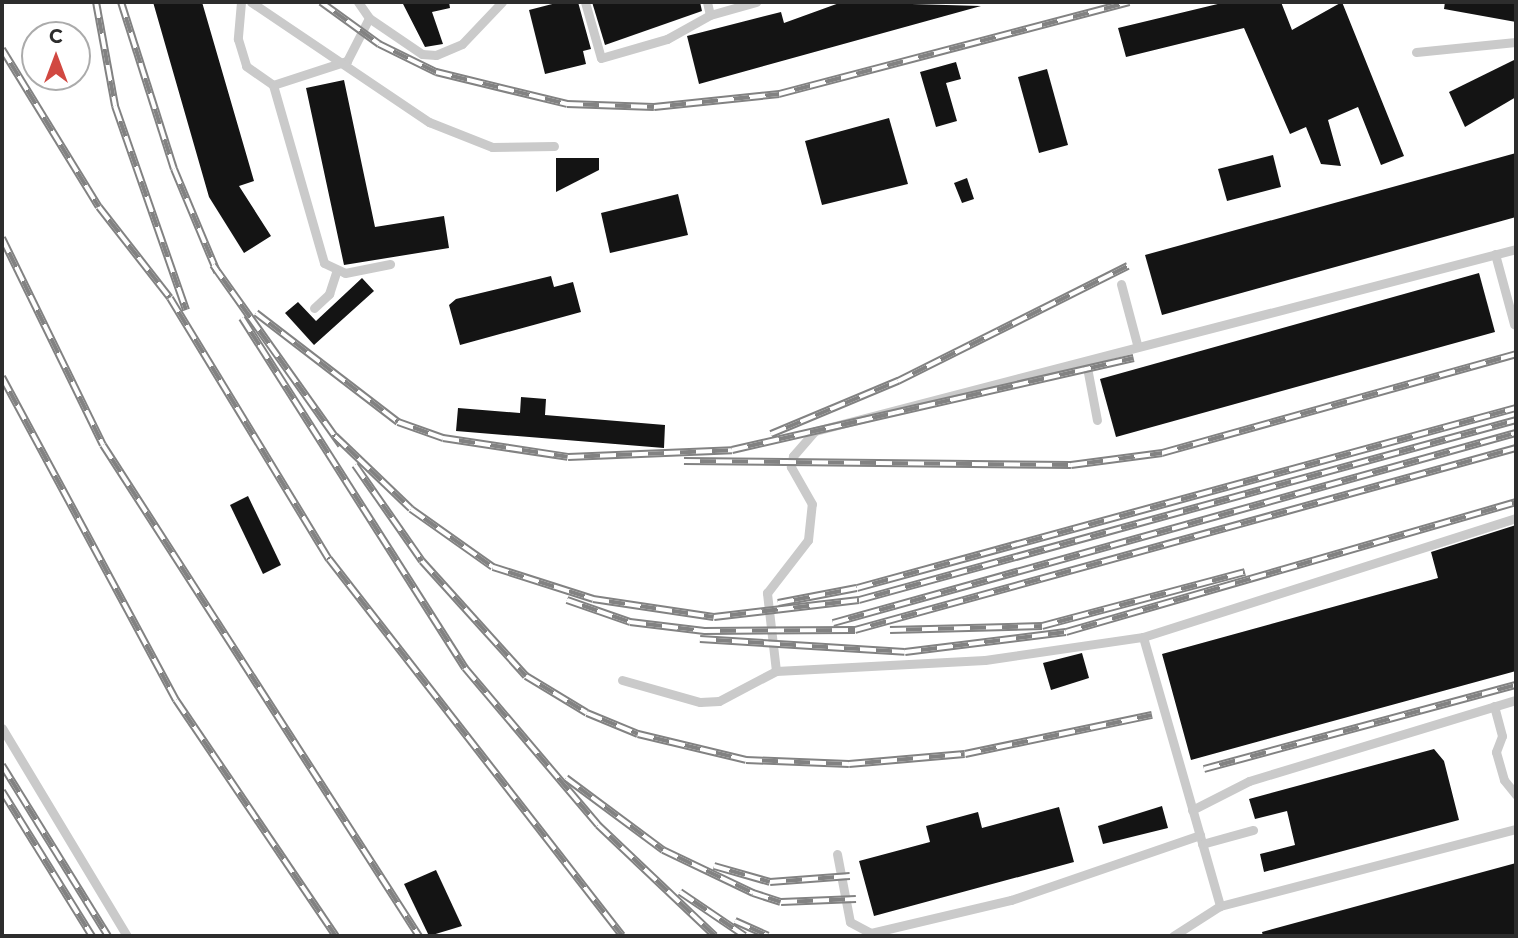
<!DOCTYPE html>
<meta charset="utf-8">
<style>
body{margin:0}
#map{position:relative;width:1518px;height:938px;overflow:hidden;background:#fff;font-family:Montserrat,sans-serif}
div>[style]{position:absolute}
.building>*{inset:0;background:#141414}
.lane>*{height:9px;margin:-4.5px;padding:0 4.5px;transform-origin:4.5px;border-radius:4.5px;background:#cacaca}
.rail>*{height:8px;margin-top:-4px;transform-origin:0;background:repeating-linear-gradient(90deg,#fff 0 16px,#828282 0 32px);box-sizing:border-box;border-block:2px solid #828282}
span{translate:-50% -50%;white-space:nowrap;text-align:center;line-height:1.15;-webkit-text-stroke:7px #fff;paint-order:stroke}
.frame{position:absolute;inset:0;border:4px solid #2d2d2d;pointer-events:none}
.north{position:absolute;left:21px;top:21px;width:70px;height:70px;box-sizing:border-box;background:#fff;border:2px solid #ababab;border-radius:50%;rotate:0deg;font-size:19px;font-weight:700;line-height:28px;text-align:center;color:#2d2d2d}
.north::after{content:'';display:block;margin:auto;width:24px;height:32px;background:#d14841;clip-path:polygon(50% 0,100% 100%,50% 72%,0 100%)}
</style>
<div id="map">
<div class="building">
<div style="clip-path:polygon(153px 2px,202px 2px,254px 181px,239px 186px,271px 236px,244px 253px,209px 197px)"></div>
<div style="clip-path:polygon(402px 2px,449px 2px,450px 8px,432px 12px,443px 44px,425px 47px)"></div>
<div style="clip-path:polygon(560px 2px,578px 2px,591px 49px,583px 51px,586px 64px,545px 74px,529px 10px)"></div>
<div style="clip-path:polygon(592px 2px,700px 2px,702px 11px,605px 45px)"></div>
<div style="clip-path:polygon(842px 2px,981px 6px,699px 84px,687px 36px,781px 12px,784px 23px)"></div>
<div style="clip-path:polygon(1226px 2px,1281px 2px,1292px 30px,1342px 2px,1404px 156px,1381px 165px,1358px 107px,1328px 120px,1341px 166px,1321px 164px,1306px 127px,1290px 134px,1244px 28px,1126px 57px,1118px 28px)"></div>
<div style="clip-path:polygon(1445px 2px,1516px 2px,1516px 22px,1444px 9px)"></div>
<div style="clip-path:polygon(1516px 59px,1516px 97px,1465px 127px,1449px 92px)"></div>
<div style="clip-path:polygon(956px 62px,961px 79px,946px 83px,957px 121px,936px 127px,920px 72px)"></div>
<div style="clip-path:polygon(1047px 69px,1068px 145px,1039px 153px,1018px 77px)"></div>
<div style="clip-path:polygon(344px 80px,375px 227px,444px 216px,449px 248px,344px 265px,306px 88px)"></div>
<div style="clip-path:polygon(889px 118px,908px 184px,822px 205px,805px 141px)"></div>
<div style="clip-path:polygon(1516px 153px,1516px 217px,1162px 315px,1145px 255px)"></div>
<div style="clip-path:polygon(1273px 155px,1281px 187px,1227px 201px,1218px 169px)"></div>
<div style="clip-path:polygon(556px 158px,599px 158px,599px 170px,556px 192px)"></div>
<div style="clip-path:polygon(967px 178px,974px 199px,962px 203px,954px 183px)"></div>
<div style="clip-path:polygon(678px 194px,688px 235px,610px 253px,601px 213px)"></div>
<div style="clip-path:polygon(1479px 273px,1495px 332px,1116px 437px,1100px 379px)"></div>
<div style="clip-path:polygon(551px 276px,554px 287px,573px 282px,581px 312px,460px 345px,449px 305px,456px 299px)"></div>
<div style="clip-path:polygon(362px 278px,374px 291px,314px 345px,285px 313px,298px 302px,316px 321px)"></div>
<div style="clip-path:polygon(521px 397px,546px 399px,545px 415px,665px 425px,664px 448px,456px 431px,458px 408px,520px 413px)"></div>
<div style="clip-path:polygon(248px 496px,281px 565px,263px 574px,230px 505px)"></div>
<div style="clip-path:polygon(1516px 525px,1516px 671px,1191px 760px,1162px 654px,1438px 578px,1431px 552px)"></div>
<div style="clip-path:polygon(1082px 653px,1089px 678px,1051px 690px,1043px 663px)"></div>
<div style="clip-path:polygon(1434px 749px,1444px 761px,1459px 820px,1264px 872px,1260px 854px,1295px 845px,1287px 811px,1255px 819px,1249px 799px)"></div>
<div style="clip-path:polygon(1162px 806px,1168px 828px,1103px 844px,1098px 826px)"></div>
<div style="clip-path:polygon(1059px 807px,1074px 862px,874px 916px,859px 861px,930px 842px,926px 826px,978px 812px,982px 828px)"></div>
<div style="clip-path:polygon(1516px 863px,1516px 936px,1263px 936px,1262px 932px)"></div>
<div style="clip-path:polygon(436px 870px,462px 926px,429px 936px,404px 884px)"></div>
</div>
<div class="lane">
<div style="left:241px;top:2px;width:37px;rotate:95deg"></div>
<div style="left:238px;top:39px;width:28px;rotate:73deg"></div>
<div style="left:246px;top:66px;width:33px;rotate:35deg"></div>
<div style="left:273px;top:85px;width:78px;rotate:-18deg"></div>
<div style="left:347px;top:61px;width:48px;rotate:-62.9deg"></div>
<div style="left:251px;top:2px;width:215px;rotate:34deg"></div>
<div style="left:429px;top:122px;width:68px;rotate:21.6deg"></div>
<div style="left:492px;top:147px;width:62px;rotate:-0.9deg"></div>
<div style="left:358px;top:2px;width:19px;rotate:55deg"></div>
<div style="left:369px;top:18px;width:64px;rotate:34.2deg"></div>
<div style="left:422px;top:54px;width:14px;rotate:4deg"></div>
<div style="left:436px;top:55px;width:28px;rotate:-23deg"></div>
<div style="left:462px;top:44px;width:58px;rotate:-46.4deg"></div>
<div style="left:585px;top:2px;width:58px;rotate:74.1deg"></div>
<div style="left:601px;top:58px;width:69px;rotate:-16.1deg"></div>
<div style="left:667px;top:39px;width:49px;rotate:-29.2deg"></div>
<div style="left:710px;top:15px;width:48px;rotate:-15.8deg"></div>
<div style="left:707px;top:2px;width:13px;rotate:77deg"></div>
<div style="left:1416px;top:52px;width:100px;rotate:-5.7deg"></div>
<div style="left:273px;top:85px;width:185px;rotate:74deg"></div>
<div style="left:324px;top:263px;width:23px;rotate:25deg"></div>
<div style="left:345px;top:273px;width:46px;rotate:-11.3deg"></div>
<div style="left:1495px;top:254px;width:73px;rotate:74.8deg"></div>
<div style="left:1121px;top:284px;width:62px;rotate:75.1deg"></div>
<div style="left:314px;top:308px;width:21px;rotate:-43deg"></div>
<div style="left:329px;top:294px;width:22px;rotate:-72deg"></div>
<div style="left:1086px;top:362px;width:59px;rotate:79.3deg"></div>
<div style="left:1143px;top:637px;width:280px;rotate:74deg"></div>
<div style="left:1220px;top:906px;width:306px;rotate:-14.6deg"></div>
<div style="left:776px;top:671px;width:79px;rotate:-96.6deg"></div>
<div style="left:767px;top:593px;width:67px;rotate:-52.3deg"></div>
<div style="left:808px;top:540px;width:36px;rotate:-84deg"></div>
<div style="left:812px;top:504px;width:43px;rotate:-119.6deg"></div>
<div style="left:791px;top:467px;width:11px;rotate:-80deg"></div>
<div style="left:793px;top:456px;width:33px;rotate:-49deg"></div>
<div style="left:815px;top:431px;width:724px;rotate:-14.55deg"></div>
<div style="left:622px;top:680px;width:81px;rotate:15.8deg"></div>
<div style="left:700px;top:702px;width:19px;rotate:-3deg"></div>
<div style="left:719px;top:701px;width:64px;rotate:-27.8deg"></div>
<div style="left:776px;top:671px;width:209px;rotate:-3deg"></div>
<div style="left:985px;top:660px;width:160px;rotate:-8.3deg"></div>
<div style="left:1143px;top:637px;width:392px;rotate:-17.7deg"></div>
<div style="left:1494px;top:706px;width:31px;rotate:75deg"></div>
<div style="left:1502px;top:736px;width:17px;rotate:111deg"></div>
<div style="left:1496px;top:752px;width:29px;rotate:74deg"></div>
<div style="left:1504px;top:780px;width:19px;rotate:51deg"></div>
<div style="left:2px;top:728px;width:243px;rotate:59deg"></div>
<div style="left:1192px;top:810px;width:64px;rotate:-27deg"></div>
<div style="left:1249px;top:781px;width:279px;rotate:-16.9deg"></div>
<div style="left:1202px;top:844px;width:53px;rotate:-15.4deg"></div>
<div style="left:837px;top:854px;width:69px;rotate:79.2deg"></div>
<div style="left:850px;top:922px;width:24px;rotate:28deg"></div>
<div style="left:871px;top:933px;width:144px;rotate:-13.3deg"></div>
<div style="left:1011px;top:900px;width:200px;rotate:-19deg"></div>
<div style="left:1173px;top:936px;width:56px;rotate:-32.6deg"></div>
</div>
<div class="rail">
<div style="left:96px;top:2px;width:106px;rotate:79.6deg"></div>
<div style="left:115px;top:106px;width:216px;rotate:70.8deg"></div>
<div style="left:121px;top:2px;width:175px;rotate:72.4deg"></div>
<div style="left:174px;top:169px;width:112px;rotate:67.3deg"></div>
<div style="left:321px;top:2px;width:72px;rotate:35.9deg"></div>
<div style="left:379px;top:44px;width:64px;rotate:26.2deg"></div>
<div style="left:436px;top:72px;width:135px;rotate:13.7deg"></div>
<div style="left:567px;top:104px;width:87px;rotate:2deg"></div>
<div style="left:654px;top:107px;width:126px;rotate:-5.9deg"></div>
<div style="left:779px;top:94px;width:362px;rotate:-14.7deg"></div>
<div style="left:2px;top:49px;width:185px;rotate:58.5deg"></div>
<div style="left:99px;top:207px;width:115px;rotate:52deg"></div>
<div style="left:170px;top:298px;width:306px;rotate:58.7deg"></div>
<div style="left:329px;top:559px;width:477px;rotate:52.1deg"></div>
<div style="left:2px;top:238px;width:230px;rotate:64deg"></div>
<div style="left:103px;top:445px;width:584px;rotate:57.24deg"></div>
<div style="left:213px;top:265px;width:221px;rotate:54.6deg"></div>
<div style="left:256px;top:313px;width:179px;rotate:37.5deg"></div>
<div style="left:398px;top:422px;width:48px;rotate:19.6deg"></div>
<div style="left:443px;top:438px;width:126px;rotate:8.6deg"></div>
<div style="left:568px;top:457px;width:164px;rotate:-2.4deg"></div>
<div style="left:732px;top:450px;width:412px;rotate:-12.9deg"></div>
<div style="left:242px;top:318px;width:415px;rotate:57.5deg"></div>
<div style="left:465px;top:668px;width:206px;rotate:49.7deg"></div>
<div style="left:598px;top:825px;width:161px;rotate:43.5deg"></div>
<div style="left:2px;top:377px;width:367px;rotate:61.7deg"></div>
<div style="left:176px;top:700px;width:285px;rotate:55.9deg"></div>
<div style="left:771px;top:434px;width:138px;rotate:-22.7deg"></div>
<div style="left:898px;top:381px;width:257px;rotate:-26.6deg"></div>
<div style="left:335px;top:436px;width:105px;rotate:43.8deg"></div>
<div style="left:411px;top:509px;width:100px;rotate:35.3deg"></div>
<div style="left:493px;top:567px;width:105px;rotate:17.7deg"></div>
<div style="left:593px;top:599px;width:122px;rotate:8.5deg"></div>
<div style="left:714px;top:617px;width:146px;rotate:-6.7deg"></div>
<div style="left:859px;top:600px;width:681px;rotate:-15.32deg"></div>
<div style="left:684px;top:461px;width:387px;rotate:0.6deg"></div>
<div style="left:1071px;top:465px;width:92px;rotate:-7.5deg"></div>
<div style="left:1162px;top:453px;width:368px;rotate:-15.6deg"></div>
<div style="left:355px;top:465px;width:117px;rotate:55.1deg"></div>
<div style="left:422px;top:561px;width:155px;rotate:47.9deg"></div>
<div style="left:526px;top:676px;width:71px;rotate:31.2deg"></div>
<div style="left:587px;top:713px;width:55px;rotate:22.4deg"></div>
<div style="left:638px;top:734px;width:111px;rotate:13.5deg"></div>
<div style="left:746px;top:760px;width:103px;rotate:2.2deg"></div>
<div style="left:849px;top:764px;width:116px;rotate:-4.9deg"></div>
<div style="left:965px;top:754px;width:191px;rotate:-11.8deg"></div>
<div style="left:567px;top:600px;width:67px;rotate:19.2deg"></div>
<div style="left:630px;top:622px;width:75px;rotate:6.9deg"></div>
<div style="left:704px;top:631px;width:151px;rotate:-0.4deg"></div>
<div style="left:855px;top:630px;width:686px;rotate:-15.39deg"></div>
<div style="left:778px;top:603px;width:80px;rotate:-10.8deg"></div>
<div style="left:857px;top:588px;width:683px;rotate:-15.28deg"></div>
<div style="left:833px;top:623px;width:709px;rotate:-15.55deg"></div>
<div style="left:890px;top:630px;width:152px;rotate:-1.5deg"></div>
<div style="left:1042px;top:626px;width:210px;rotate:-14.9deg"></div>
<div style="left:700px;top:639px;width:205px;rotate:3.6deg"></div>
<div style="left:905px;top:652px;width:162px;rotate:-7.1deg"></div>
<div style="left:1066px;top:632px;width:468px;rotate:-16.1deg"></div>
<div style="left:2px;top:765px;width:201px;rotate:58.2deg"></div>
<div style="left:1204px;top:769px;width:323px;rotate:-15.1deg"></div>
<div style="left:566px;top:778px;width:121px;rotate:36.6deg"></div>
<div style="left:663px;top:850px;width:100px;rotate:25.5deg"></div>
<div style="left:753px;top:893px;width:29px;rotate:18deg"></div>
<div style="left:781px;top:902px;width:75px;rotate:-2.3deg"></div>
<div style="left:2px;top:791px;width:171px;rotate:58.2deg"></div>
<div style="left:714px;top:866px;width:58px;rotate:15.9deg"></div>
<div style="left:770px;top:882px;width:80px;rotate:-4.3deg"></div>
<div style="left:680px;top:892px;width:78px;rotate:34.1deg"></div>
<div style="left:735px;top:921px;width:36px;rotate:24deg"></div>
</div>
<div class="frame"></div>
<div class="north">С</div>
</div>
